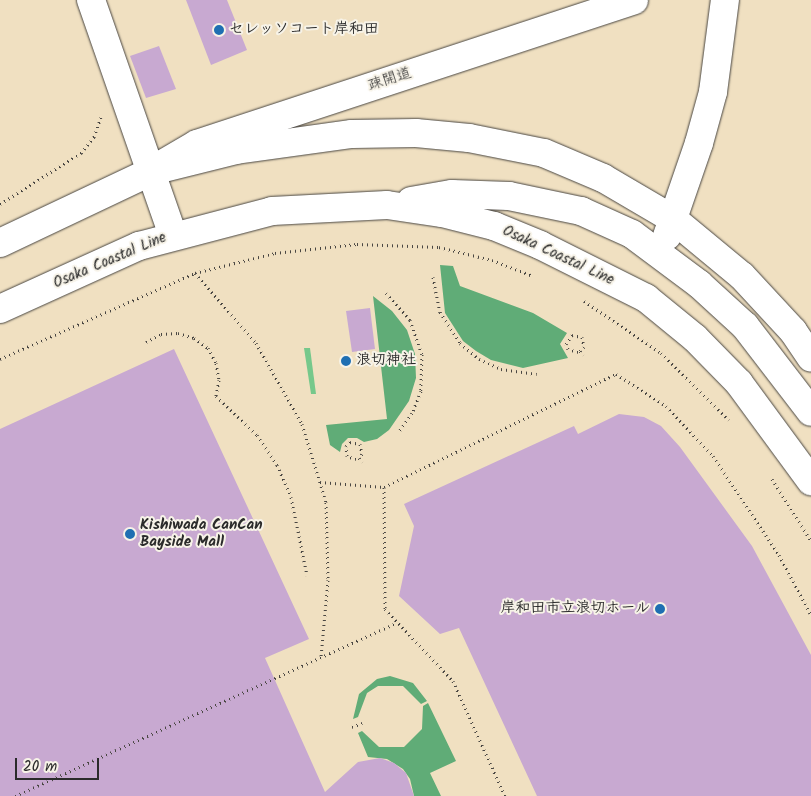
<!DOCTYPE html>
<meta charset="utf-8">
<style>
body{margin:0}
#map{position:relative;width:811px;height:796px;overflow:hidden;background:#f0e0c1;font-family:Kalam,"Klee One",sans-serif}
div>[style]{position:absolute}
.green>*{inset:0;background:#76c88b}
.forest>*{inset:0;background:#60ac77}
.building>*{inset:0;background:#c8a9d1}
.path>*{height:3px;margin-top:-1.5px;transform-origin:0;background:repeating-linear-gradient(90deg,#494642 0 1px,transparent 0 5px)}
.roads{filter:drop-shadow(0 0 1px #494642) drop-shadow(0 0 1px #494642)}
.minor>*{height:28px;margin:-14px;padding:0 14px;transform-origin:14px;border-radius:14px;background:#fff}
.tertiary>*{height:28px;margin:-14px;padding:0 14px;transform-origin:14px;border-radius:14px;background:#fff}
.primary>*{height:28px;margin:-14px;padding:0 14px;transform-origin:14px;border-radius:14px;background:#fff}
.dots>*{width:14px;height:14px;translate:-50% -50%;box-sizing:border-box;border:2px solid #f7f3e8;border-radius:50%}
span{translate:-50% -50%;white-space:nowrap;text-align:center;line-height:1.15;-webkit-text-stroke:4px #f7f3e8;paint-order:stroke}
.poi-label{font-size:15px;color:#2b2b2b;font-weight:700}
.left{translate:0 -50%;text-align:left}
.right{translate:-100% -50%;text-align:right}
.street-label{font-size:15px;color:#2b2b2b}
.scale{position:absolute;left:15px;top:758px;width:84px;height:22px;box-sizing:border-box;border:2px solid #2b2b2b;border-top:0;padding-left:6px;font-size:15px;line-height:18px;white-space:nowrap;color:#2b2b2b;-webkit-text-stroke:4px #f7f3e8;paint-order:stroke}
</style>
<div id="map">
<div class="green">
<div style="clip-path:polygon(304px 348px,310px 348px,316px 394px,311px 394px)"></div>
</div>
<div class="forest">
<div style="clip-path:polygon(440px 265px,453px 266px,460px 286px,533px 313px,567px 333px,560px 344px,568px 358px,523px 368px,491px 360px,476px 351px,463px 341px,445px 313px)"></div>
<div style="clip-path:polygon(373px 296px,392px 311px,407px 330px,415px 354px,416px 378px,409px 401px,389px 430px,377px 439px,364px 442px,357px 438px,348px 438px,342px 444px,340px 452px,330px 445px,326px 425px,387px 419px)"></div>
<div style="clip-path:polygon(390px 676px,413px 683px,427px 701px,421px 704px,403px 686px,378px 686px,367px 693px,358px 717px,353px 719px,359px 694px,377px 679px)"></div>
<div style="clip-path:polygon(428px 703px,456px 761px,430px 773px,441px 796px,414px 796px,410px 779px,403px 769px,387px 759px,368px 757px,358px 733px,362px 731px,379px 747px,404px 747px,422px 729px,423px 706px)"></div>
</div>
<div class="building">
<div style="clip-path:polygon(186px 0,227px 0,247px 50px,211px 65px)"></div>
<div style="clip-path:polygon(159px 46px,176px 89px,146px 98px,130px 56px)"></div>
<div style="clip-path:polygon(370px 308px,375px 349px,352px 352px,346px 311px)"></div>
<div style="clip-path:polygon(174px 349px,309px 639px,265px 658px,325px 792px,358px 762px,380px 758px,394px 763px,406px 773px,414px 796px,0 796px,0 429px)"></div>
<div style="clip-path:polygon(619px 414px,644px 417px,661px 426px,680px 447px,752px 546px,811px 655px,811px 796px,537px 796px,459px 628px,440px 634px,399px 596px,414px 526px,404px 504px,574px 426px,578px 434px)"></div>
</div>
<div class="path">
<div style="left:0;top:204px;width:96px;rotate:-32.2deg"></div>
<div style="left:81px;top:153px;width:21px;rotate:-51deg"></div>
<div style="left:94px;top:137px;width:21px;rotate:-71deg"></div>
<div style="left:195px;top:273px;width:93px;rotate:48.9deg"></div>
<div style="left:256px;top:343px;width:93px;rotate:60.4deg"></div>
<div style="left:302px;top:424px;width:82px;rotate:72.9deg"></div>
<div style="left:326px;top:502px;width:78px;rotate:88.5deg"></div>
<div style="left:328px;top:580px;width:77px;rotate:95.2deg"></div>
<div style="left:433px;top:277px;width:36px;rotate:79deg"></div>
<div style="left:440px;top:312px;width:37px;rotate:57deg"></div>
<div style="left:460px;top:343px;width:25px;rotate:40deg"></div>
<div style="left:479px;top:359px;width:24px;rotate:24deg"></div>
<div style="left:501px;top:369px;width:36px;rotate:8deg"></div>
<div style="left:386px;top:293px;width:36px;rotate:48deg"></div>
<div style="left:410px;top:320px;width:36px;rotate:71deg"></div>
<div style="left:422px;top:354px;width:37px;rotate:92deg"></div>
<div style="left:421px;top:391px;width:24px;rotate:112deg"></div>
<div style="left:412px;top:413px;width:24px;rotate:125deg"></div>
<div style="left:584px;top:301px;width:93px;rotate:34deg"></div>
<div style="left:661px;top:353px;width:95px;rotate:44.6deg"></div>
<div style="left:146px;top:342px;width:17px;rotate:-28deg"></div>
<div style="left:161px;top:334px;width:17px;rotate:-3deg"></div>
<div style="left:178px;top:333px;width:17px;rotate:17deg"></div>
<div style="left:194px;top:338px;width:17px;rotate:36deg"></div>
<div style="left:208px;top:348px;width:17px;rotate:62deg"></div>
<div style="left:216px;top:363px;width:17px;rotate:80deg"></div>
<div style="left:219px;top:380px;width:16px;rotate:101deg"></div>
<div style="left:216px;top:396px;width:57px;rotate:43.6deg"></div>
<div style="left:257px;top:435px;width:36px;rotate:56deg"></div>
<div style="left:277px;top:465px;width:35px;rotate:66deg"></div>
<div style="left:291px;top:497px;width:80px;rotate:78.4deg"></div>
<div style="left:578px;top:352px;width:10px;rotate:-163deg"></div>
<div style="left:568px;top:349px;width:5px;rotate:-112deg"></div>
<div style="left:566px;top:344px;width:11px;rotate:-56deg"></div>
<div style="left:572px;top:335px;width:10px;rotate:11deg"></div>
<div style="left:582px;top:337px;width:10px;rotate:79deg"></div>
<div style="left:584px;top:347px;width:6px;rotate:135deg"></div>
<div style="left:580px;top:351px;width:5px;rotate:53deg"></div>
<div style="left:0;top:359px;width:213px;rotate:-23.8deg"></div>
<div style="left:195px;top:273px;width:82px;rotate:-14deg"></div>
<div style="left:275px;top:253px;width:82px;rotate:-6.3deg"></div>
<div style="left:357px;top:244px;width:82px;rotate:2.1deg"></div>
<div style="left:439px;top:247px;width:55px;rotate:13.8deg"></div>
<div style="left:492px;top:260px;width:44px;rotate:21.3deg"></div>
<div style="left:356px;top:459px;width:9px;rotate:-162deg"></div>
<div style="left:347px;top:456px;width:10px;rotate:-96deg"></div>
<div style="left:346px;top:446px;width:6px;rotate:-45deg"></div>
<div style="left:350px;top:442px;width:10px;rotate:11deg"></div>
<div style="left:360px;top:444px;width:10px;rotate:79deg"></div>
<div style="left:362px;top:454px;width:5px;rotate:127deg"></div>
<div style="left:359px;top:458px;width:5px;rotate:53deg"></div>
<div style="left:772px;top:479px;width:73px;rotate:57.8deg"></div>
<div style="left:320px;top:482px;width:64px;rotate:4.5deg"></div>
<div style="left:384px;top:487px;width:258px;rotate:-26deg"></div>
<div style="left:616px;top:374px;width:59px;rotate:32.6deg"></div>
<div style="left:666px;top:406px;width:69px;rotate:46.8deg"></div>
<div style="left:713px;top:456px;width:119px;rotate:56.3deg"></div>
<div style="left:779px;top:555px;width:68px;rotate:61.9deg"></div>
<div style="left:384px;top:487px;width:122px;rotate:89.5deg"></div>
<div style="left:385px;top:609px;width:99px;rotate:46.6deg"></div>
<div style="left:453px;top:681px;width:126px;rotate:65.7deg"></div>
<div style="left:352px;top:727px;width:11px;rotate:-22deg"></div>
<div style="left:15px;top:796px;width:419px;rotate:-24.4deg"></div>
</div>
<div class="roads">
<div class="minor">
<div style="left:91px;top:0;width:249px;rotate:70.8deg"></div>
</div>
<div class="tertiary">
<div style="left:159px;top:166px;width:44px;rotate:-30.1deg"></div>
<div style="left:197px;top:144px;width:460px;rotate:-18.2deg"></div>
</div>
<div class="primary">
<div style="left:411px;top:201px;width:42px;rotate:-9.7deg"></div>
<div style="left:452px;top:194px;width:57px;rotate:2deg"></div>
<div style="left:509px;top:196px;width:74px;rotate:11.8deg"></div>
<div style="left:581px;top:211px;width:56px;rotate:24.3deg"></div>
<div style="left:632px;top:234px;width:84px;rotate:36.7deg"></div>
<div style="left:699px;top:284px;width:62px;rotate:42.4deg"></div>
<div style="left:745px;top:326px;width:108px;rotate:52.5deg"></div>
<div style="left:667px;top:236px;width:98px;rotate:-71deg"></div>
<div style="left:699px;top:143px;width:53px;rotate:-74.6deg"></div>
<div style="left:713px;top:92px;width:93px;rotate:-82.6deg"></div>
<div style="left:0;top:243px;width:168px;rotate:-25.3deg"></div>
<div style="left:152px;top:171px;width:87px;rotate:-14deg"></div>
<div style="left:236px;top:150px;width:117px;rotate:-7.9deg"></div>
<div style="left:352px;top:134px;width:64px;rotate:-0.9deg"></div>
<div style="left:416px;top:133px;width:53px;rotate:5.4deg"></div>
<div style="left:469px;top:138px;width:76px;rotate:11.3deg"></div>
<div style="left:544px;top:153px;width:64px;rotate:23deg"></div>
<div style="left:603px;top:178px;width:81px;rotate:30.4deg"></div>
<div style="left:673px;top:219px;width:89px;rotate:39.6deg"></div>
<div style="left:742px;top:276px;width:75px;rotate:47.2deg"></div>
<div style="left:793px;top:331px;width:32px;rotate:56deg"></div>
<div style="left:0;top:309px;width:153px;rotate:-24.4deg"></div>
<div style="left:139px;top:246px;width:138px;rotate:-14.7deg"></div>
<div style="left:272px;top:211px;width:115px;rotate:-3deg"></div>
<div style="left:387px;top:205px;width:56px;rotate:8.3deg"></div>
<div style="left:442px;top:213px;width:54px;rotate:14deg"></div>
<div style="left:494px;top:226px;width:50px;rotate:22.4deg"></div>
<div style="left:540px;top:245px;width:119px;rotate:26.6deg"></div>
<div style="left:646px;top:298px;width:63px;rotate:39.2deg"></div>
<div style="left:695px;top:338px;width:63px;rotate:45.6deg"></div>
<div style="left:739px;top:383px;width:122px;rotate:53.7deg"></div>
</div>
</div>
<div class="dots">
<div style="left:219px;top:30px;background:#1f6fb2"></div>
<div style="left:346px;top:361px;background:#1f6fb2"></div>
<div style="left:130px;top:534px;background:#1f6fb2"></div>
<div style="left:660px;top:609px;background:#1f6fb2"></div>
</div>
<div class="poi-label">
<span class="left" style="left:229px;top:30px">セレッソコート岸和田</span>
<span class="left" style="left:356px;top:361px">浪切神社</span>
<span class="left" style="left:140px;top:534px">Kishiwada CanCan<br>Bayside Mall</span>
<span class="right" style="left:650px;top:609px">岸和田市立浪切ホール</span>
</div>
<div class="street-label">
<span style="left:390px;top:80px;rotate:-18deg">疎開道</span>
<span style="left:558px;top:256px;rotate:25deg">Osaka Coastal Line</span>
<span style="left:110px;top:261px;rotate:-23deg">Osaka Coastal Line</span>
</div>
<div class="scale">20 m</div>
</div>
